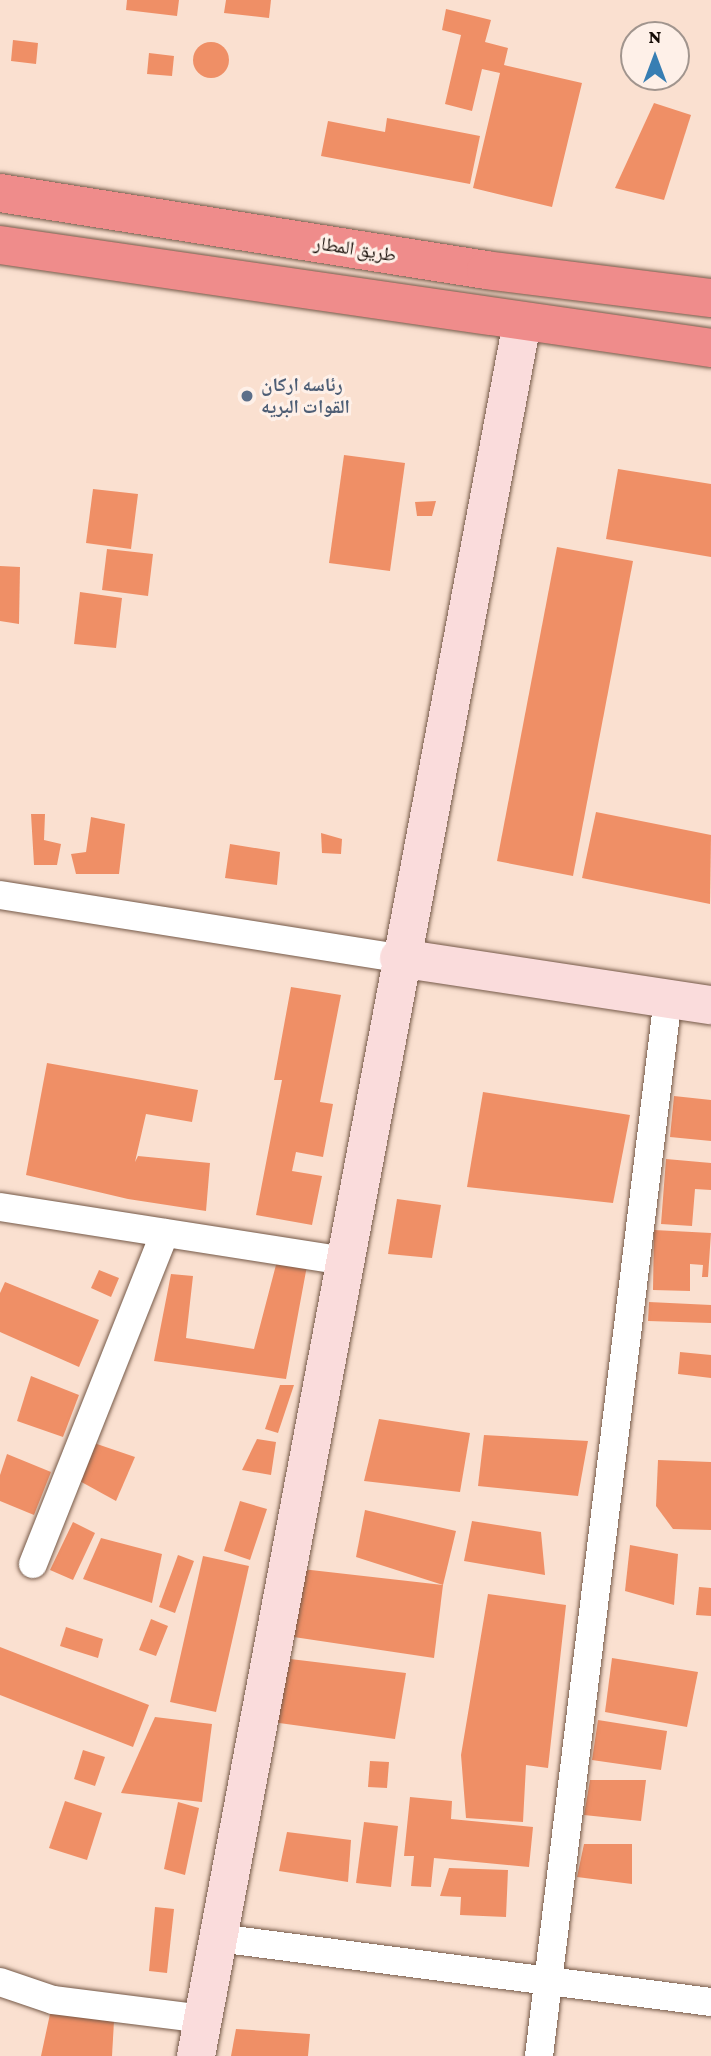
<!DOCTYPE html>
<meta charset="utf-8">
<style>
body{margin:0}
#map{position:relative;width:711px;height:2056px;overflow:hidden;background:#fae0d0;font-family:"Crimson Pro","Noto Naskh Arabic",serif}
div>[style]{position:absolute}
.building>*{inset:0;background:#ef8f66}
.round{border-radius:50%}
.roads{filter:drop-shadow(0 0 2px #755948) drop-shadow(0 0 2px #755948)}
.street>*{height:28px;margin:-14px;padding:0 14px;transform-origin:14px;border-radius:14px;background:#fff}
.secondary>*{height:38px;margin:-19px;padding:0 19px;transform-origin:19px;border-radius:19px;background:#fadcdc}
.highway>*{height:38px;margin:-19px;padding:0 19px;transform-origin:19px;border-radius:19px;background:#ef8c8b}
.dots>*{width:19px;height:19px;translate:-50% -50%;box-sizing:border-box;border:4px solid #fef0e8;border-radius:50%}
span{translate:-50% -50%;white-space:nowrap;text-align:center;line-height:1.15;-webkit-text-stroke:6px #fef0e8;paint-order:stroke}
.street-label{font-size:19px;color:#160c06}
.service-label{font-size:19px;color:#4e5e75;font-weight:700}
.left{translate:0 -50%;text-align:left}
.north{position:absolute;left:620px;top:21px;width:70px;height:70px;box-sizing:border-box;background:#fef0e8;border:2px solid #a1958e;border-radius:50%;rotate:0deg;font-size:19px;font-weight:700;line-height:28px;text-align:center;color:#160c06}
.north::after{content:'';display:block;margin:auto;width:24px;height:32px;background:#377eb3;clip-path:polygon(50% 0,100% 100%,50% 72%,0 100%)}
</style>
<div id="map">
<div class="building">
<div style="clip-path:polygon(127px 0,179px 0,177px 16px,126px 10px)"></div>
<div style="clip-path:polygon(226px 0,271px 0,269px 18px,224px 13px)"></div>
<div style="clip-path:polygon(446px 9px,491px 20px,485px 42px,508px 48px,504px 65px,582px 83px,552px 207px,473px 188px,500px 73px,482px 69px,472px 111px,445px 104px,461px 35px,442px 30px)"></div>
<div style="clip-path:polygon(13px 40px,38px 43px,36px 64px,11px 61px)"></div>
<div class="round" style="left:193px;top:42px;width:36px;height:36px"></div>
<div style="clip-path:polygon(149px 53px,174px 56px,172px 76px,147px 74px)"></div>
<div style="clip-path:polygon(654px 103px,691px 115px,664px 200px,615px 188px)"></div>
<div style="clip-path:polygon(387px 118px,480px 136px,470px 184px,321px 156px,328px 121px,385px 132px)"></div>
<div style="clip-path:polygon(344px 455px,405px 463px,390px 571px,329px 563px)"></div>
<div style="clip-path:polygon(618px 469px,711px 484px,711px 557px,606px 539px)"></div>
<div style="clip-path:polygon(93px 489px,138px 494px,131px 549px,86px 543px)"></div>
<div style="clip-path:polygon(436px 501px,432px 516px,417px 516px,415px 502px)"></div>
<div style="clip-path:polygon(557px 547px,633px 561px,573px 876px,497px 861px)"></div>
<div style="clip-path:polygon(107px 549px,153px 554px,148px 596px,102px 590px)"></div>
<div style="clip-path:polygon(0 566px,20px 567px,19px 624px,0 621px)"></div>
<div style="clip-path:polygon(80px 592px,122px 598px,116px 648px,74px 644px)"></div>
<div style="clip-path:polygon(596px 812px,711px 835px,710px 904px,582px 878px)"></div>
<div style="clip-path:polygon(31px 814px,45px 814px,44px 840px,61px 844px,57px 865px,34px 865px)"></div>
<div style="clip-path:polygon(91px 817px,125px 824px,119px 874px,76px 874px,71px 854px,86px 852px)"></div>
<div style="clip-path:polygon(321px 833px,342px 839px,341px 854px,322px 853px)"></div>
<div style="clip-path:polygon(230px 844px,280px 852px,277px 885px,225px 878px)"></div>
<div style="clip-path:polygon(291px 987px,341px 995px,320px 1102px,333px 1104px,323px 1157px,296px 1152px,292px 1171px,322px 1176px,312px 1225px,256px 1215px,282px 1080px,274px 1080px)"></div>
<div style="clip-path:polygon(47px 1063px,198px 1090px,192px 1122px,146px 1114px,135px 1162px,138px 1156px,210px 1163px,206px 1211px,128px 1199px,26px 1175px)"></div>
<div style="clip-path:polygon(483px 1092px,630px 1115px,613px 1203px,467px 1187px)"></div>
<div style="clip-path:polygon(674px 1096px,711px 1100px,711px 1141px,670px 1137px)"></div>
<div style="clip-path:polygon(666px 1159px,711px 1163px,711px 1190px,695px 1189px,692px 1226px,661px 1224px)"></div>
<div style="clip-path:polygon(397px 1199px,441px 1205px,432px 1258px,388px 1254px)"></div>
<div style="clip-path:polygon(654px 1230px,711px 1233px,708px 1277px,702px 1277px,703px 1265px,690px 1264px,690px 1291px,653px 1290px)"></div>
<div style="clip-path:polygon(309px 1255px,286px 1379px,154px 1361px,171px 1274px,193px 1276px,186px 1338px,254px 1349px,277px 1261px)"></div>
<div style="clip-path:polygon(99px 1270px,119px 1278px,111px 1297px,91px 1288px)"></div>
<div style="clip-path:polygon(5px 1282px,99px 1320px,79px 1367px,0 1332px,0 1293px)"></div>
<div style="clip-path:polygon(649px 1302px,711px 1305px,711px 1323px,648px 1321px)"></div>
<div style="clip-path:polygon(680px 1352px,711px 1355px,711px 1378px,678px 1374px)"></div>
<div style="clip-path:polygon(31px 1376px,79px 1395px,63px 1437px,17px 1421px)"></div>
<div style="clip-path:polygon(280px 1385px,294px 1385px,278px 1433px,265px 1429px)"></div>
<div style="clip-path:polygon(379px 1419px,470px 1433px,460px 1492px,364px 1481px)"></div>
<div style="clip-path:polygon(484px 1435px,588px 1441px,578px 1496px,478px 1486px)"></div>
<div style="clip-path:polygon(257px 1439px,276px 1442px,271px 1475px,242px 1470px)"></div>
<div style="clip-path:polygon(94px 1443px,135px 1457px,116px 1501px,76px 1479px)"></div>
<div style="clip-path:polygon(7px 1454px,51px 1472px,34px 1515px,0 1501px,0 1475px)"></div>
<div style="clip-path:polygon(658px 1460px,711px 1462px,711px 1530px,673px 1529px,656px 1506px)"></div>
<div style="clip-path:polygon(240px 1501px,267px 1509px,250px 1560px,224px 1551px)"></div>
<div style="clip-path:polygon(365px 1510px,456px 1531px,443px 1585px,356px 1557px)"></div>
<div style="clip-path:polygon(472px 1521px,541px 1532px,545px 1575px,464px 1561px)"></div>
<div style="clip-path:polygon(73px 1522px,95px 1533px,73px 1580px,50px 1570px)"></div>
<div style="clip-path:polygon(101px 1538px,162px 1554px,152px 1603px,83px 1579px)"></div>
<div style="clip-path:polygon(630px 1545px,678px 1554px,674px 1605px,625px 1591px)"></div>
<div style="clip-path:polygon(178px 1555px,194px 1561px,175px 1613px,159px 1607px)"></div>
<div style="clip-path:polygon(203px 1556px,249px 1566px,216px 1712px,170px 1702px)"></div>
<div style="clip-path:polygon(302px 1569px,443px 1585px,434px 1658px,287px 1636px)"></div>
<div style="clip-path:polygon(699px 1587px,711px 1588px,711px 1616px,696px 1615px)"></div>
<div style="clip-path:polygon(488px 1594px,566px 1605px,548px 1768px,526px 1765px,523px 1822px,466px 1818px,461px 1755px)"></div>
<div style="clip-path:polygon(151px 1619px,168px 1626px,156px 1656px,139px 1650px)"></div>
<div style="clip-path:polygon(66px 1627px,103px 1639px,98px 1658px,60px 1646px)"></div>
<div style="clip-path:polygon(0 1647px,149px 1705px,133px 1747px,0 1695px)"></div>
<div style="clip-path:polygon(282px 1658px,406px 1673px,395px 1739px,272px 1722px)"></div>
<div style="clip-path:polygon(612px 1658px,698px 1672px,687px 1727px,605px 1712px)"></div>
<div style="clip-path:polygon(155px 1717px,212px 1724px,202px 1802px,121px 1793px)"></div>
<div style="clip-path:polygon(598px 1720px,667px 1731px,661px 1770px,592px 1760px)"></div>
<div style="clip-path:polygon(83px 1750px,105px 1757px,95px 1786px,74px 1779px)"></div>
<div style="clip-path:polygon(370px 1761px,389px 1762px,387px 1788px,368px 1787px)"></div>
<div style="clip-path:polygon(590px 1780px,646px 1780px,641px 1821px,584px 1815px)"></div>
<div style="clip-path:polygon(410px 1797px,452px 1801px,451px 1819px,533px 1827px,529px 1867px,434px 1858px,431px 1887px,411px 1886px,414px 1856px,404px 1856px)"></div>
<div style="clip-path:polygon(65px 1801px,102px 1813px,87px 1860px,49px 1848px)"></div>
<div style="clip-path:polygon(178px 1802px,199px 1808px,185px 1875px,164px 1869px)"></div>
<div style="clip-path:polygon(364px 1822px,398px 1826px,391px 1887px,356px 1883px)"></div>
<div style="clip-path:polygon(287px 1832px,351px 1840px,348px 1882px,279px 1871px)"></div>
<div style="clip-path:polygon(584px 1844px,632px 1844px,632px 1884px,577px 1877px)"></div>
<div style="clip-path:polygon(449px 1868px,508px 1870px,506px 1917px,460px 1915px,461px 1897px,440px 1896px)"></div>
<div style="clip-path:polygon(155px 1907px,174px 1909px,167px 1973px,149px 1971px)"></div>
<div style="clip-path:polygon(53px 2000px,114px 2021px,112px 2056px,41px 2056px)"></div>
<div style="clip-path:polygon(236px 2029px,310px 2034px,308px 2056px,231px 2056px)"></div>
</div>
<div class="roads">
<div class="street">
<div style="left:0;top:895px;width:404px;rotate:9deg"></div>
<div style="left:0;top:1207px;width:349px;rotate:8.9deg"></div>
<div style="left:33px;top:1564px;width:356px;rotate:-68.3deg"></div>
<div style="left:218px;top:1938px;width:497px;rotate:7.4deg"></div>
<div style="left:0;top:1982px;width:56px;rotate:18.8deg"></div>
<div style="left:53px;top:2000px;width:151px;rotate:7.2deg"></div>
<div style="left:539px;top:2056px;width:1066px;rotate:-83.05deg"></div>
</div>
<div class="secondary">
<div style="left:399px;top:958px;width:316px;rotate:8.6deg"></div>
<div style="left:196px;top:2056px;width:1763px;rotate:-79.35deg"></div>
</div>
<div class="highway">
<div style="left:0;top:193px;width:492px;rotate:9deg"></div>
<div style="left:486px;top:270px;width:227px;rotate:7.1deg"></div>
<div style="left:0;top:245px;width:718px;rotate:8.24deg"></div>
</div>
</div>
<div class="dots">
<div style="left:247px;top:396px;background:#5c6f8a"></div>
</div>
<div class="street-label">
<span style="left:355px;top:249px;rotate:9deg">طريق المطار</span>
</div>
<div class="service-label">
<span class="left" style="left:261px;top:396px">رئاسه اركان<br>القوات البريه</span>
</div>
<div class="north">N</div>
</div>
